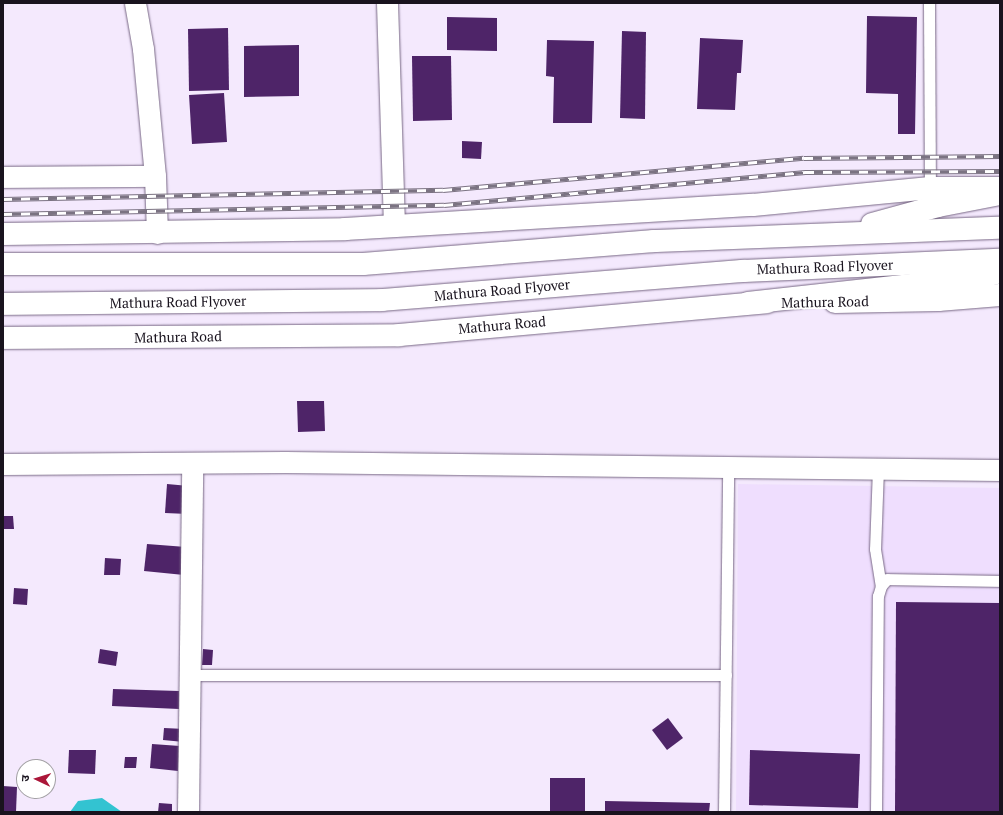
<!DOCTYPE html>
<meta charset="utf-8">
<style>
body{margin:0}
#map{position:relative;width:1003px;height:815px;overflow:hidden;background:#f4e9fd;font-family:"PT Serif","Noto Sans Devanagari",serif}
div>[style]{position:absolute}
.built>*{inset:0;background:#efdefe}
.water>*{inset:0;background:#33c3d1}
.building>*{inset:0;background:#4e2468}
.roads{filter:drop-shadow(0 0 1px #786885) drop-shadow(0 0 1px #786885)}
.service>*{height:11px;margin:-5.5px;padding:0 5.5px;transform-origin:5.5px;border-radius:5.5px;background:#fff}
.minor>*{height:21px;margin:-10.5px;padding:0 10.5px;transform-origin:10.5px;border-radius:10.5px;background:#fff}
.secondary>*{height:22px;margin:-11px;padding:0 11px;transform-origin:11px;border-radius:11px;background:#fff}
.trunk>*{height:22px;margin:-11px;padding:0 11px;transform-origin:11px;border-radius:11px;background:#fff}
.rail>*{height:4.5px;margin-top:-2.25px;transform-origin:0;background:repeating-linear-gradient(90deg,#fff 0 9px,#7b7382 0 18px);box-sizing:border-box;border-block:1px solid #7b7382}
span{translate:-50% -50%;white-space:nowrap;text-align:center;line-height:1.15;-webkit-text-stroke:4px #fff;paint-order:stroke}
.street-label{font-size:14px;color:#19131e}
.frame{position:absolute;inset:0;border:4px solid #19131e;pointer-events:none}
.north{position:absolute;left:16px;top:759px;width:40px;height:40px;box-sizing:border-box;background:#fff;border:1px solid #a3a1a5;border-radius:50%;rotate:274deg;font-size:11px;font-weight:700;line-height:16px;text-align:center;color:#19131e}
.north::after{content:'';display:block;margin:auto;width:14px;height:18px;background:#ab1639;clip-path:polygon(50% 0,100% 100%,50% 72%,0 100%)}
</style>
<div id="map">
<div class="built">
<div style="clip-path:polygon(738px 484px,1000px 488px,1000px 812px,736px 812px)"></div>
</div>
<div class="water">
<div style="clip-path:polygon(102px 798px,122px 812px,70px 812px,78px 801px)"></div>
</div>
<div class="building">
<div style="clip-path:polygon(867px 16px,917px 17px,915px 134px,898px 134px,898px 94px,866px 93px)"></div>
<div style="clip-path:polygon(447px 17px,497px 18px,497px 51px,447px 50px)"></div>
<div style="clip-path:polygon(228px 28px,229px 90px,189px 91px,188px 29px)"></div>
<div style="clip-path:polygon(622px 31px,646px 32px,645px 119px,620px 118px)"></div>
<div style="clip-path:polygon(700px 38px,743px 40px,741px 73px,737px 73px,735px 110px,697px 109px)"></div>
<div style="clip-path:polygon(547px 40px,594px 41px,592px 123px,553px 123px,554px 77px,546px 76px)"></div>
<div style="clip-path:polygon(299px 45px,299px 96px,244px 97px,244px 46px)"></div>
<div style="clip-path:polygon(412px 56px,451px 56px,452px 120px,413px 121px)"></div>
<div style="clip-path:polygon(224px 93px,227px 142px,192px 144px,189px 95px)"></div>
<div style="clip-path:polygon(462px 141px,482px 142px,481px 159px,462px 158px)"></div>
<div style="clip-path:polygon(297px 401px,324px 401px,325px 431px,298px 432px)"></div>
<div style="clip-path:polygon(167px 484px,189px 486px,188px 514px,165px 513px)"></div>
<div style="clip-path:polygon(3px 516px,13px 516px,14px 529px,3px 529px)"></div>
<div style="clip-path:polygon(147px 544px,186px 547px,184px 575px,144px 571px)"></div>
<div style="clip-path:polygon(105px 558px,121px 559px,120px 575px,104px 575px)"></div>
<div style="clip-path:polygon(14px 588px,28px 589px,27px 605px,13px 604px)"></div>
<div style="clip-path:polygon(896px 602px,1000px 603px,1000px 812px,895px 812px)"></div>
<div style="clip-path:polygon(100px 649px,118px 652px,116px 666px,98px 663px)"></div>
<div style="clip-path:polygon(203px 649px,213px 650px,212px 665px,202px 665px)"></div>
<div style="clip-path:polygon(113px 689px,179px 691px,179px 709px,112px 706px)"></div>
<div style="clip-path:polygon(668px 718px,683px 738px,667px 750px,652px 730px)"></div>
<div style="clip-path:polygon(164px 728px,185px 729px,184px 742px,163px 740px)"></div>
<div style="clip-path:polygon(152px 744px,180px 746px,178px 771px,150px 768px)"></div>
<div style="clip-path:polygon(69px 750px,96px 750px,95px 774px,68px 773px)"></div>
<div style="clip-path:polygon(750px 750px,860px 754px,858px 808px,749px 805px)"></div>
<div style="clip-path:polygon(125px 757px,137px 757px,136px 768px,124px 768px)"></div>
<div style="clip-path:polygon(550px 778px,585px 778px,585px 812px,550px 812px)"></div>
<div style="clip-path:polygon(3px 786px,17px 787px,16px 812px,3px 812px)"></div>
<div style="clip-path:polygon(605px 801px,710px 803px,709px 812px,605px 812px)"></div>
<div style="clip-path:polygon(159px 803px,172px 804px,172px 812px,158px 812px)"></div>
</div>
<div class="roads">
<div class="service">
<div style="left:929px;top:3px;width:185px;rotate:89.7deg"></div>
<div style="left:878px;top:468px;width:81px;rotate:92.1deg"></div>
<div style="left:875px;top:549px;width:37px;rotate:81deg"></div>
<div style="left:190px;top:675px;width:536px"></div>
<div style="left:724px;top:812px;width:346px;rotate:-89.3deg"></div>
<div style="left:876px;top:812px;width:216px;rotate:-89.5deg"></div>
<div style="left:878px;top:596px;width:10px;rotate:-73deg"></div>
<div style="left:881px;top:586px;width:9px;rotate:-49deg"></div>
<div style="left:887px;top:579px;width:113px;rotate:1deg"></div>
</div>
<div class="minor">
<div style="left:135px;top:3px;width:47px;rotate:80.1deg"></div>
<div style="left:143px;top:49px;width:128px;rotate:84.6deg"></div>
<div style="left:155px;top:176px;width:57px;rotate:88deg"></div>
<div style="left:387px;top:3px;width:223px;rotate:88.2deg"></div>
<div style="left:3px;top:177px;width:152px;rotate:-0.4deg"></div>
<div style="left:3px;top:464px;width:282px;rotate:-0.4deg"></div>
<div style="left:285px;top:462px;width:715px;rotate:0.64deg"></div>
<div style="left:188px;top:812px;width:349px;rotate:-89.3deg"></div>
</div>
<div class="secondary">
<div style="left:3px;top:234px;width:342px;rotate:-0.8deg"></div>
<div style="left:345px;top:229px;width:409px;rotate:-3.4deg"></div>
<div style="left:753px;top:205px;width:178px;rotate:-5.5deg"></div>
<div style="left:930px;top:188px;width:70px"></div>
<div style="left:835px;top:302px;width:103px;rotate:-1.1deg"></div>
<div style="left:938px;top:300px;width:62px;rotate:-4.6deg"></div>
<div style="left:3px;top:338px;width:396px;rotate:-0.4deg"></div>
<div style="left:399px;top:335px;width:369px;rotate:-5.1deg"></div>
</div>
<div class="trunk">
<div style="left:872px;top:224px;width:68px;rotate:-15.3deg"></div>
<div style="left:938px;top:206px;width:63px;rotate:-11deg"></div>
<div style="left:3px;top:264px;width:360px"></div>
<div style="left:363px;top:264px;width:292px;rotate:-4.5deg"></div>
<div style="left:654px;top:241px;width:346px;rotate:-2.2deg"></div>
<div style="left:748px;top:303px;width:229px;rotate:-6.3deg"></div>
<div style="left:976px;top:278px;width:25px;rotate:-14deg"></div>
<div style="left:3px;top:304px;width:379px;rotate:-0.6deg"></div>
<div style="left:382px;top:300px;width:362px;rotate:-4.6deg"></div>
<div style="left:743px;top:271px;width:257px;rotate:-2.5deg"></div>
</div>
</div>
<div class="rail">
<div style="left:3px;top:199px;width:440px;rotate:-1.2deg"></div>
<div style="left:443px;top:190px;width:362px;rotate:-5.1deg"></div>
<div style="left:804px;top:158px;width:196px;rotate:-0.6deg"></div>
<div style="left:3px;top:214px;width:441px;rotate:-1.2deg"></div>
<div style="left:444px;top:205px;width:363px;rotate:-5.2deg"></div>
<div style="left:805px;top:172px;width:195px;rotate:-0.3deg"></div>
</div>
<div class="street-label">
<span style="left:825px;top:267px;rotate:-2deg">Mathura Road Flyover</span>
<span style="left:502px;top:290px;rotate:-5deg">Mathura Road Flyover</span>
<span style="left:178px;top:302px;rotate:-1deg">Mathura Road Flyover</span>
<span style="left:825px;top:302px;rotate:-1deg">Mathura Road</span>
<span style="left:502px;top:325px;rotate:-5deg">Mathura Road</span>
<span style="left:178px;top:337px;rotate:-1deg">Mathura Road</span>
</div>
<div class="frame"></div>
<div class="north">उ</div>
</div>
